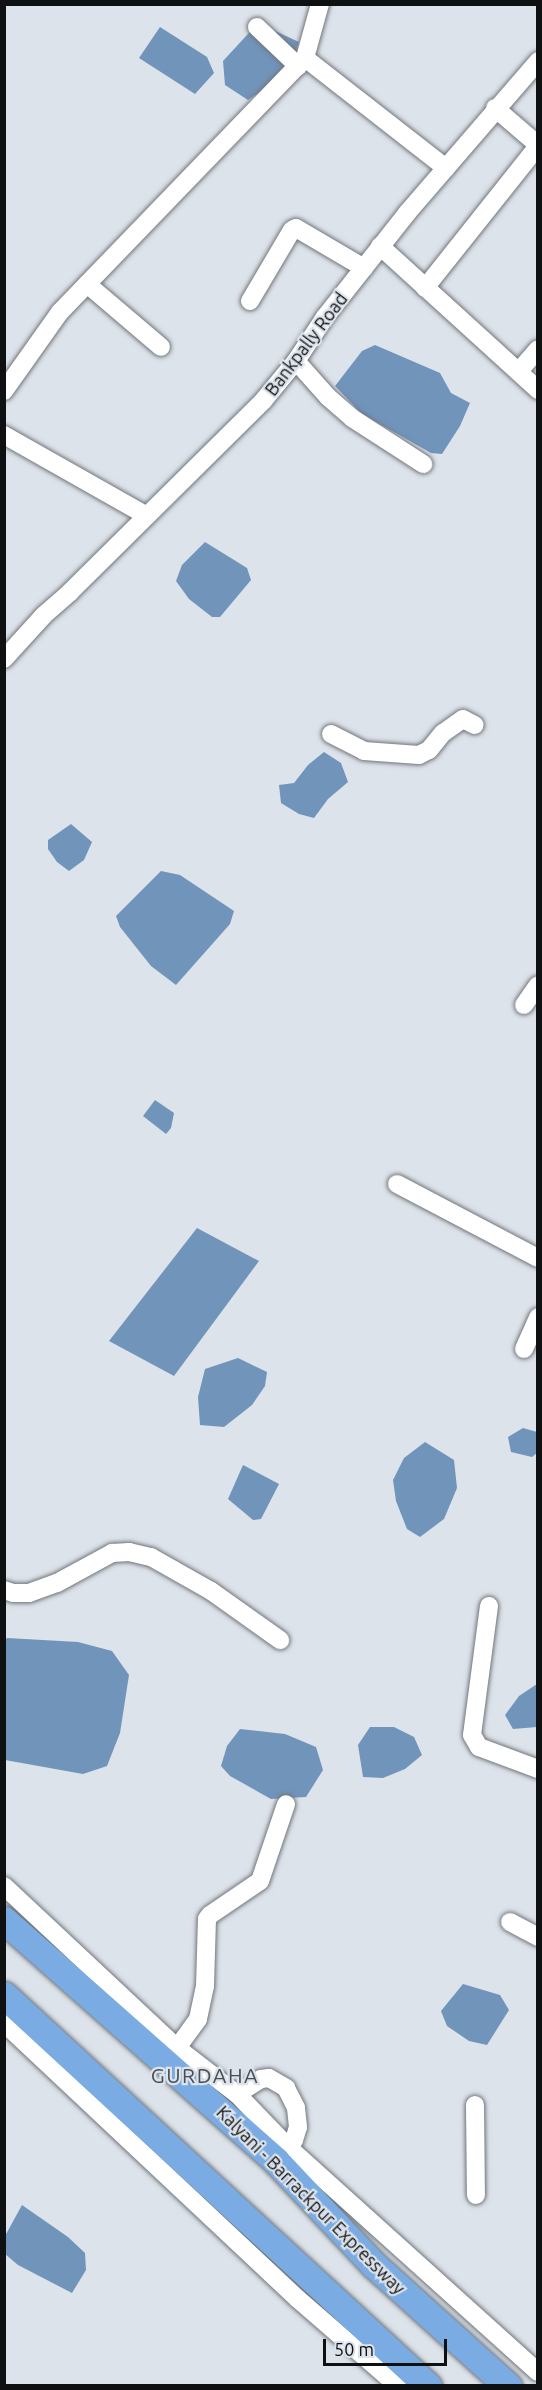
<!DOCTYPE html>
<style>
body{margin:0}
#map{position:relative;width:542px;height:2390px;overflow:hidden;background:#dde3ea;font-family:Ubuntu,sans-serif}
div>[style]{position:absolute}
.water>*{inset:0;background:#7194bb}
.roads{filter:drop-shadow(0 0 2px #71767c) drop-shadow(0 0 2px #71767c)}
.minor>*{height:18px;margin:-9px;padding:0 9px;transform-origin:9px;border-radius:9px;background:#fff}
.highway>*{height:27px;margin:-13.5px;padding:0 13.5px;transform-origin:13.5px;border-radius:13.5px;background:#7aabe3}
span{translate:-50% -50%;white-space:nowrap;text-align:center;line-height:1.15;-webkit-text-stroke:4.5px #dde3ea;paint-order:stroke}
.street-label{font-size:18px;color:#0e1012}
.quarter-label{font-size:21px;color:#494e53;letter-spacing:1.5px}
.frame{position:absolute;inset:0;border:6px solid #0e1012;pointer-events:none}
.scale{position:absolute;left:323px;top:2339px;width:124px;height:27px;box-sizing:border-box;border:3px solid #0e1012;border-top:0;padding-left:8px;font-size:18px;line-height:21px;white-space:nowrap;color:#0e1012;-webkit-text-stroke:4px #dde3ea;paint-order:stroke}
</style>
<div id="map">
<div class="water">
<div style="clip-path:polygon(258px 23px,299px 42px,293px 58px,273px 83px,248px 100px,225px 85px,223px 61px)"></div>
<div style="clip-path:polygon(160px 27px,207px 57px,214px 73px,195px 94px,139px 58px)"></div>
<div style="clip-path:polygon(375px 345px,440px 373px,451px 393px,470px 403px,460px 426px,442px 454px,431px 453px,362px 414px,335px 386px,362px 351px)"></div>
<div style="clip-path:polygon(205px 542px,247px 568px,251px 580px,220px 617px,212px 617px,189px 599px,176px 581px,182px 565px)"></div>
<div style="clip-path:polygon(324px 752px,341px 763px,348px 782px,328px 799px,314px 818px,299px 814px,281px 803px,279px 785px,294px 783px,308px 765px)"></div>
<div style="clip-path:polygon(71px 824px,92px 842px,84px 860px,69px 871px,57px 862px,48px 849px,48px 840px)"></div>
<div style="clip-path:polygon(161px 871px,180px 875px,234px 911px,230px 924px,176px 985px,151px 966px,120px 927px,116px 916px)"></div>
<div style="clip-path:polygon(155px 1100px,174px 1113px,171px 1128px,166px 1134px,143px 1116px)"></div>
<div style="clip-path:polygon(197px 1228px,259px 1261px,174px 1376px,109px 1341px)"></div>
<div style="clip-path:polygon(238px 1358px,267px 1372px,265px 1386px,252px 1405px,224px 1427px,200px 1425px,198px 1397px,205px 1369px)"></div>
<div style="clip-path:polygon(523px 1428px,537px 1432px,537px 1453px,532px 1457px,511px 1452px,508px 1437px)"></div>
<div style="clip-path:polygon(425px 1442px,454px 1460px,457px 1488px,444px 1519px,420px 1537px,407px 1529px,396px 1501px,393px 1480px,404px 1458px)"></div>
<div style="clip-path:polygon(243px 1465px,279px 1484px,261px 1519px,253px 1520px,228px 1499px)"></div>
<div style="clip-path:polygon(7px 1638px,78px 1642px,112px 1651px,129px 1675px,120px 1733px,107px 1766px,83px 1774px,5px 1760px,4px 1641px)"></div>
<div style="clip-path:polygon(537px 1684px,537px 1727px,513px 1729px,505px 1715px,519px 1696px)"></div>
<div style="clip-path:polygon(370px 1727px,394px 1727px,414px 1737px,422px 1755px,405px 1769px,383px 1778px,363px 1777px,358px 1745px)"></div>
<div style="clip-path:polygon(240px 1729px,285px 1734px,316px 1747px,323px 1770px,306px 1797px,271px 1799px,230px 1776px,221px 1766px,227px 1746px)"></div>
<div style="clip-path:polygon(463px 1984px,500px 1995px,509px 2010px,487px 2045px,469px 2041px,447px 2026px,441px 2011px)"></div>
<div style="clip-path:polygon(22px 2205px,68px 2237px,85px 2253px,86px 2270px,72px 2293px,18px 2265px,5px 2254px,5px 2236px)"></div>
</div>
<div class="roads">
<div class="minor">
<div style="left:257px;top:27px;width:57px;rotate:43.6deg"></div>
<div style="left:305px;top:58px;width:179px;rotate:38deg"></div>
<div style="left:495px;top:108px;width:57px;rotate:40.7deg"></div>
<div style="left:380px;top:246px;width:214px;rotate:42.3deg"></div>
<div style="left:87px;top:284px;width:97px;rotate:40.4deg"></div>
<div style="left:425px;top:288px;width:181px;rotate:-51.5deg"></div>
<div style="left:250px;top:301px;width:82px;rotate:-59.4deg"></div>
<div style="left:292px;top:230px;width:4px;rotate:-27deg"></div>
<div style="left:296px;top:228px;width:79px;rotate:30.5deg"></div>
<div style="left:296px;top:361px;width:48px;rotate:48.4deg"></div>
<div style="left:328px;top:397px;width:32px;rotate:41deg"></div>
<div style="left:352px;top:418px;width:85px;rotate:32.9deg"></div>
<div style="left:519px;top:371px;width:29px;rotate:-49deg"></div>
<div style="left:4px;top:391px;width:97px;rotate:-54.7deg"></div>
<div style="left:60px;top:312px;width:353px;rotate:-46deg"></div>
<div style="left:305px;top:58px;width:56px;rotate:-74.5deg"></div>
<div style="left:4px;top:435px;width:164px;rotate:29.5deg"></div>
<div style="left:4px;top:659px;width:59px;rotate:-47.7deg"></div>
<div style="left:44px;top:615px;width:35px;rotate:-41deg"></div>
<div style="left:70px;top:592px;width:272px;rotate:-44.7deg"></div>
<div style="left:263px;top:401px;width:52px;rotate:-50.5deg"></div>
<div style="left:296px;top:361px;width:53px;rotate:-56.6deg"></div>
<div style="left:325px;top:317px;width:132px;rotate:-51.7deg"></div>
<div style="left:407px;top:213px;width:201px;rotate:-49.2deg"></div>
<div style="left:331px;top:734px;width:37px;rotate:27deg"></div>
<div style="left:364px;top:751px;width:55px;rotate:4.2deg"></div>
<div style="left:419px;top:755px;width:11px;rotate:-27deg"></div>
<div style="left:429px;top:750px;width:22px;rotate:-51deg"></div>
<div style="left:443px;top:733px;width:24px;rotate:-35deg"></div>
<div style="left:463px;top:719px;width:13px;rotate:27deg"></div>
<div style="left:524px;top:1005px;width:24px;rotate:-55deg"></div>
<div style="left:397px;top:1184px;width:159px;rotate:27.7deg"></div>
<div style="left:524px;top:1349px;width:35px;rotate:-66deg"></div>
<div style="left:4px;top:1590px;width:9px;rotate:18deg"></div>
<div style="left:13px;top:1593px;width:16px"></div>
<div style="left:29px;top:1593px;width:30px;rotate:-20deg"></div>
<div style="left:57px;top:1583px;width:63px;rotate:-28.6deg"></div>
<div style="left:112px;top:1553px;width:17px;rotate:-3deg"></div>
<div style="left:129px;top:1552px;width:23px;rotate:13deg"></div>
<div style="left:151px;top:1557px;width:69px;rotate:29.5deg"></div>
<div style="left:211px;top:1591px;width:85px;rotate:35.4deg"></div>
<div style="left:489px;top:1606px;width:130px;rotate:97.5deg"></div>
<div style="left:472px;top:1735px;width:14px;rotate:60deg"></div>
<div style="left:479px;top:1747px;width:63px;rotate:20.4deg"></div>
<div style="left:4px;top:1886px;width:237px;rotate:43.1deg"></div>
<div style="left:177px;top:2048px;width:76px;rotate:37.5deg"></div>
<div style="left:237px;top:2094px;width:74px;rotate:46.1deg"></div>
<div style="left:288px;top:2147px;width:336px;rotate:42deg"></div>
<div style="left:510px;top:1922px;width:32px;rotate:28deg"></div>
<div style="left:4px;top:2023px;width:403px;rotate:43.2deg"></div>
<div style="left:298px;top:2299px;width:133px;rotate:41deg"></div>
<div style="left:177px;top:2048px;width:36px;rotate:-54deg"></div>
<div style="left:198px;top:2019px;width:34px;rotate:-78deg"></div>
<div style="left:205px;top:1986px;width:67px;rotate:-88.3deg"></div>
<div style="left:207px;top:1919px;width:5px;rotate:-53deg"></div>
<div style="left:210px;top:1915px;width:60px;rotate:-34.2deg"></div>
<div style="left:260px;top:1881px;width:81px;rotate:-71.3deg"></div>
<div style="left:237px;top:2094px;width:28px;rotate:-32deg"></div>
<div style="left:261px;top:2079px;width:8px;rotate:-7deg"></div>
<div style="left:269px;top:2078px;width:20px;rotate:30deg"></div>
<div style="left:286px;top:2088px;width:22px;rotate:63deg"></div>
<div style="left:296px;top:2108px;width:19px;rotate:84deg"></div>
<div style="left:298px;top:2127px;width:14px;rotate:107deg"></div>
<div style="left:294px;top:2140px;width:9px;rotate:131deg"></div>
<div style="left:475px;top:2105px;width:90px;rotate:89.4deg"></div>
</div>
<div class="highway">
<div style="left:4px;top:1920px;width:363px;rotate:41.5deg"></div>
<div style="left:276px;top:2161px;width:143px;rotate:46.7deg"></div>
<div style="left:374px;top:2265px;width:181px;rotate:42.1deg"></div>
<div style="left:4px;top:1995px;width:577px;rotate:42.68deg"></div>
</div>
</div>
<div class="street-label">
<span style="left:306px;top:344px;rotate:-53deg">Bankpally Road</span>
<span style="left:311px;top:2200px;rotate:45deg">Kalyani - Barrackpur Expressway</span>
</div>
<div class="quarter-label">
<span style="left:205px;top:2075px">GURDAHA</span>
</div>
<div class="frame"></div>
<div class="scale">50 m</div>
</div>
